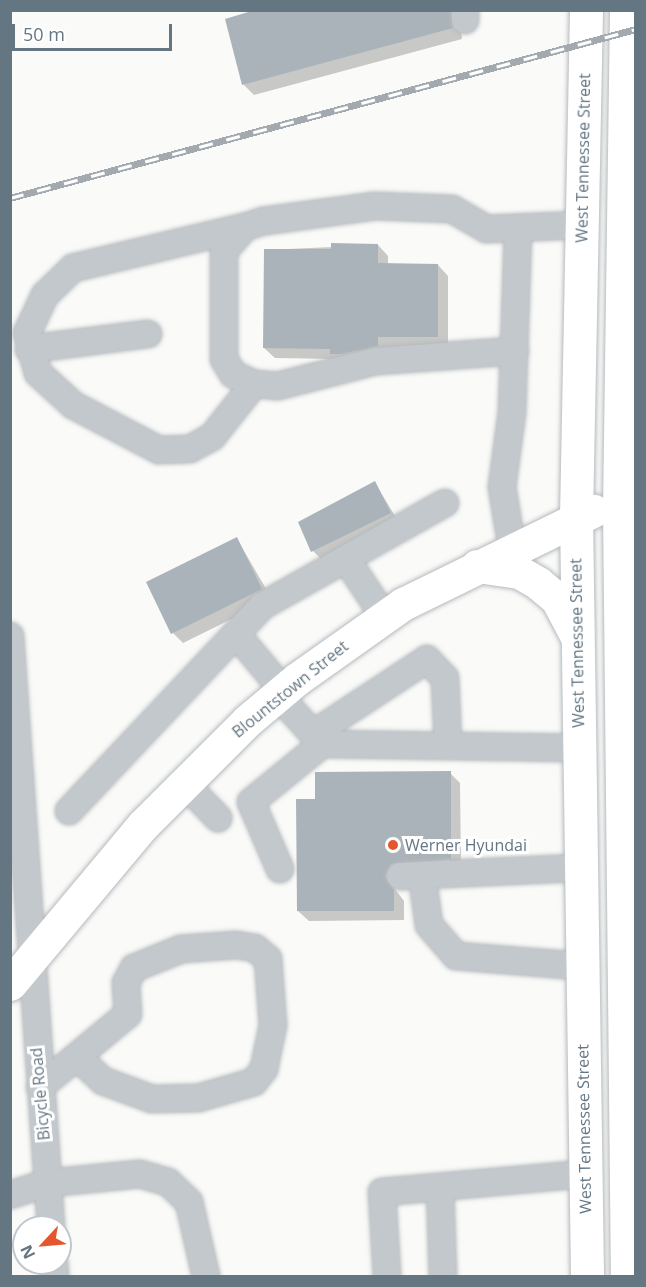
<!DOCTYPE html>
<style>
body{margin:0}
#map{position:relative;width:646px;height:1287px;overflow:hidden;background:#fafaf8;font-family:"Open Sans",sans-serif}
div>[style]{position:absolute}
.shadow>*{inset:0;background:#0003}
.building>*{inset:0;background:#aab3b9}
.roads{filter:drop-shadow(0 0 2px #b5babe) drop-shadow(0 0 2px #b5babe)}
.minor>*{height:26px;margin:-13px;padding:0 13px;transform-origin:13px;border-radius:13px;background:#c3c8cc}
.major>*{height:33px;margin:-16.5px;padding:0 16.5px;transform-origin:16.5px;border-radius:16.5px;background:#fff}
.rail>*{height:7px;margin-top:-3.5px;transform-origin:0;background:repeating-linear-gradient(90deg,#fff 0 14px,#a2aab0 0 28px);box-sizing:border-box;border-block:2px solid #a2aab0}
.dots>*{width:16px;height:16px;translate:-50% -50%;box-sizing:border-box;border:3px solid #fff;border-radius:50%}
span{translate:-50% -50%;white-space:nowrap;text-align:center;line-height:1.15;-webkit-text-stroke:6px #fff;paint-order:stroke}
.street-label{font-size:16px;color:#657683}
.poi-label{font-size:16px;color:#657683}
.left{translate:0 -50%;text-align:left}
.frame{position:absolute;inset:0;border:12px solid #657683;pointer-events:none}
.north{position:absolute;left:12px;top:1215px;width:60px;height:60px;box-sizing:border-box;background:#fff;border:2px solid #c1c8cd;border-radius:50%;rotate:244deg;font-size:16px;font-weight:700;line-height:24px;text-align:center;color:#657683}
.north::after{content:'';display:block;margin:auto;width:21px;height:27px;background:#e4572e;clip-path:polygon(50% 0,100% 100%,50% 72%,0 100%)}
.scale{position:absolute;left:12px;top:24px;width:160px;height:27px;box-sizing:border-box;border:3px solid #657683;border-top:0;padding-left:8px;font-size:18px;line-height:21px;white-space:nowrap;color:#657683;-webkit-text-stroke:4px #fff;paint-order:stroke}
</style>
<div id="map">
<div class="shadow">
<div style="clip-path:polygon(261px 10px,467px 10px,460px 20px,462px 39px,254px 95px,244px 85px,227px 20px)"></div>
<div style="clip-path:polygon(378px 245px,388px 256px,388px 265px,438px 265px,448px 276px,448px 347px,387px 347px,387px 356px,337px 359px,275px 358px,264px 348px,265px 250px)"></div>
<div style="clip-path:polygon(375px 483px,400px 524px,323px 561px,313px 551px)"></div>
<div style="clip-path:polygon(237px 539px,272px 599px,183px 643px,173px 633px)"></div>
<div style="clip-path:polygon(450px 773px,460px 783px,461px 869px,402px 874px,395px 889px,404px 901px,404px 920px,309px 921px,298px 911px,317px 800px)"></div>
</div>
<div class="building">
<div style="clip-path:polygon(255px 10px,450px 10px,453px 28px,242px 85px,225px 19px)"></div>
<div style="clip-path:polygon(331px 243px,378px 244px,378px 263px,438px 264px,438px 337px,378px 337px,378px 346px,342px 354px,330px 354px,330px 349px,263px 348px,264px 249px,331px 249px)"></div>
<div style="clip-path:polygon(375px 481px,391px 513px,311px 552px,298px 522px)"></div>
<div style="clip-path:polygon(237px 537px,262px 589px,171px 634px,146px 582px)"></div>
<div style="clip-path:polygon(451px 771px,451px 859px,391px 864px,385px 877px,394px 890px,394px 911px,297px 911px,296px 799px,315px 799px,315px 772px)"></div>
</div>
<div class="roads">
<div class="minor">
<div style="left:465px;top:10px;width:10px;rotate:90deg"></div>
<div style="left:245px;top:227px;width:177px;rotate:166.6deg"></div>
<div style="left:73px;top:268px;width:39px;rotate:136deg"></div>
<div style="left:45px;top:295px;width:42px;rotate:115.3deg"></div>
<div style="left:27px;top:333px;width:41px;rotate:74.6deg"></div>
<div style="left:38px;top:373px;width:47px;rotate:42.4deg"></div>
<div style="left:73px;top:405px;width:97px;rotate:27.6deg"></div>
<div style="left:159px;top:450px;width:31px;rotate:-2deg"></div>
<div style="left:190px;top:449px;width:25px;rotate:-29deg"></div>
<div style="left:212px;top:437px;width:68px;rotate:-51.6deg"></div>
<div style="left:29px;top:349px;width:120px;rotate:-7.2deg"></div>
<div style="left:515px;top:351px;width:139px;rotate:175.9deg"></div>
<div style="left:376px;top:361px;width:101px;rotate:165.7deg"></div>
<div style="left:278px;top:386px;width:24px;rotate:-175deg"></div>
<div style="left:254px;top:384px;width:23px;rotate:-155deg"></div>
<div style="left:233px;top:374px;width:17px;rotate:-121deg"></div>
<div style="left:224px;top:359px;width:108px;rotate:-90deg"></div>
<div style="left:224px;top:251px;width:32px;rotate:-49deg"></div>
<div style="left:245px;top:227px;width:20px;rotate:-18deg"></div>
<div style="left:264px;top:221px;width:112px;rotate:-7.7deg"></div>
<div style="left:375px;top:206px;width:77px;rotate:2.2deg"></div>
<div style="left:452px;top:209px;width:39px;rotate:30deg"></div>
<div style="left:486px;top:229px;width:96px;rotate:-2.4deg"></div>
<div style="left:512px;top:548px;width:62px;rotate:-99.3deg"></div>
<div style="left:502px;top:487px;width:76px;rotate:-82.4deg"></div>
<div style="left:512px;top:412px;width:183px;rotate:-88.1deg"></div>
<div style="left:346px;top:559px;width:69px;rotate:56.3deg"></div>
<div style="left:236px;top:634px;width:73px;rotate:50deg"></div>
<div style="left:10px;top:636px;width:592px;rotate:86.03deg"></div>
<div style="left:278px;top:695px;width:66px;rotate:48.1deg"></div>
<div style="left:313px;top:734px;width:136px;rotate:-33.3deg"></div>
<div style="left:427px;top:659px;width:26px;rotate:47deg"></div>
<div style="left:445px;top:678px;width:68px;rotate:87.5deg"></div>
<div style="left:184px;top:783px;width:49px;rotate:45.8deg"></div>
<div style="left:69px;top:811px;width:282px;rotate:-46.7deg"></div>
<div style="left:262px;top:606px;width:210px;rotate:-29.4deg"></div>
<div style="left:280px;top:869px;width:73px;rotate:-113.4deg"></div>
<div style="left:251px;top:802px;width:92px;rotate:-39.2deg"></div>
<div style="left:322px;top:744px;width:256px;rotate:0.9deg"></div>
<div style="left:422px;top:875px;width:50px;rotate:82deg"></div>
<div style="left:429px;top:925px;width:41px;rotate:48.9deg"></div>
<div style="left:456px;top:956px;width:124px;rotate:4.6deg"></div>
<div style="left:400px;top:876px;width:179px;rotate:-2.6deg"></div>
<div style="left:40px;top:1087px;width:114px;rotate:-39.7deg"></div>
<div style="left:128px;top:1014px;width:31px;rotate:-94deg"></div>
<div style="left:126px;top:983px;width:17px;rotate:-62deg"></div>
<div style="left:134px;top:968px;width:51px;rotate:-22deg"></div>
<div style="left:181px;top:949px;width:55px;rotate:-4.2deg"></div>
<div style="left:236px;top:945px;width:19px;rotate:9deg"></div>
<div style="left:255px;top:948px;width:17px;rotate:40deg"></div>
<div style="left:268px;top:959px;width:66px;rotate:85.7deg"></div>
<div style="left:273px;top:1025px;width:45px;rotate:101.6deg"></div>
<div style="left:264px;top:1069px;width:16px;rotate:128deg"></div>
<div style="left:254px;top:1082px;width:58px;rotate:164.1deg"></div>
<div style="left:198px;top:1098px;width:46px;rotate:178.8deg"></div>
<div style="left:152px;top:1099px;width:52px;rotate:-159.8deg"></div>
<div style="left:103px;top:1081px;width:33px;rotate:-137deg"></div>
<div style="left:440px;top:1187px;width:89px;rotate:88.1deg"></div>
<div style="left:10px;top:1195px;width:40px;rotate:-18deg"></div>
<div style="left:48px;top:1183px;width:92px;rotate:-5.6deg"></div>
<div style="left:140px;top:1174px;width:29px;rotate:16deg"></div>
<div style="left:168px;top:1182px;width:29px;rotate:44deg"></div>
<div style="left:189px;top:1202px;width:76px;rotate:77.1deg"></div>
<div style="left:54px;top:1263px;width:13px;rotate:86deg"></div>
<div style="left:387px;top:1276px;width:84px;rotate:-93.4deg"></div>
<div style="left:382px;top:1192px;width:204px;rotate:-5.1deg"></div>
</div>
<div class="major">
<div style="left:586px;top:10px;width:505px;rotate:91.13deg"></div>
<div style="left:576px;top:515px;width:761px;rotate:89.17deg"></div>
<div style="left:626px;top:10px;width:495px;rotate:90.8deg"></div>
<div style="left:619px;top:505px;width:771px;rotate:89.41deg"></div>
<div style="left:477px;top:566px;width:42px;rotate:8.1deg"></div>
<div style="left:519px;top:572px;width:22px;rotate:30deg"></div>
<div style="left:538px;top:583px;width:25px;rotate:40deg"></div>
<div style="left:557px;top:599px;width:41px;rotate:62.2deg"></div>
<div style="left:10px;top:984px;width:207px;rotate:-50.1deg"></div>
<div style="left:143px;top:825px;width:147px;rotate:-45deg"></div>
<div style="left:247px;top:721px;width:65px;rotate:-40deg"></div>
<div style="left:297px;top:679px;width:130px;rotate:-35.3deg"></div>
<div style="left:403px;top:604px;width:212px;rotate:-26.1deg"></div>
</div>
</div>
<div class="rail">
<div style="left:10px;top:198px;width:648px;rotate:-15.11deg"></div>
</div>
<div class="dots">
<div style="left:393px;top:845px;background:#e4572e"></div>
</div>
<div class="street-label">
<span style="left:583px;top:158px;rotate:-89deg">West Tennessee Street</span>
<span style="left:577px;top:643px;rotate:-91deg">West Tennessee Street</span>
<span style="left:290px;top:689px;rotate:-39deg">Blountstown Street</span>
<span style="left:40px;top:1094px;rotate:-95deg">Bicycle Road</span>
<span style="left:584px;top:1129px;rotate:-91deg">West Tennessee Street</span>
</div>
<div class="poi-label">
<span class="left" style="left:405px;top:845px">Werner Hyundai</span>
</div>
<div class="frame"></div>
<div class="north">N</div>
<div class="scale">50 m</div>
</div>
